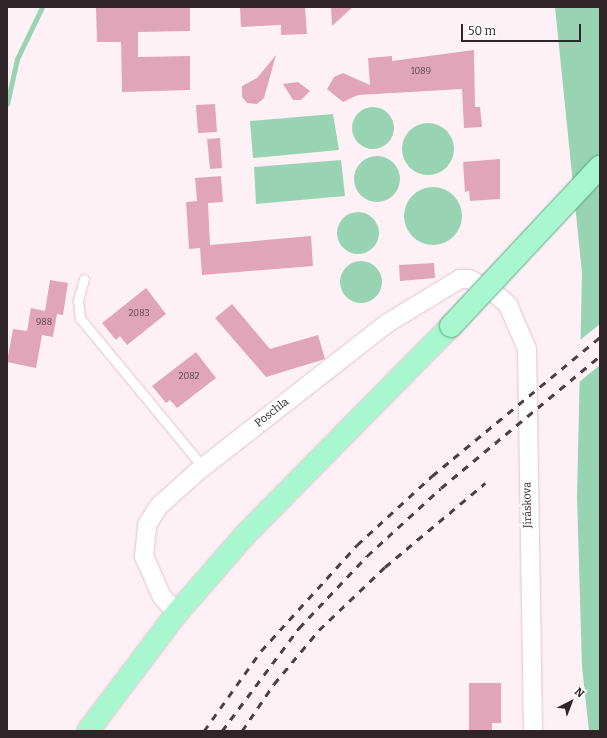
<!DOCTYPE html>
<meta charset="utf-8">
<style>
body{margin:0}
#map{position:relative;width:607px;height:738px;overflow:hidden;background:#fef1f5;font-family:Bitter,serif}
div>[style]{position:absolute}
.water>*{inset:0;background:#98d4b3}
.round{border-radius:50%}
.pier>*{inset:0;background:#fef1f5}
.stream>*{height:5px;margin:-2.5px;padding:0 2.5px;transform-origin:2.5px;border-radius:2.5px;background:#98d4b3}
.building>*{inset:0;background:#e1a5b9}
.roads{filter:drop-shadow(0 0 1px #e1c3cd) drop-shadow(0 0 1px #e1c3cd)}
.service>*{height:9px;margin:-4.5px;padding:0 4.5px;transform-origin:4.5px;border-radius:4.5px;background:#fff}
.minor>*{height:18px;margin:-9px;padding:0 9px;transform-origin:9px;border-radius:9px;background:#fff}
.primary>*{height:22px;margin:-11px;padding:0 11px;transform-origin:11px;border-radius:11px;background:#a8f7d1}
.rail>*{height:3px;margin-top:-1.5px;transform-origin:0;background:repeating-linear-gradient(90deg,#4c4044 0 7px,transparent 0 14px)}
.bridges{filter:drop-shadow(0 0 1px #58a982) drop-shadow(0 0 1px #58a982)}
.primary-bridge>*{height:22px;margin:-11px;padding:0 11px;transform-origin:11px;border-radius:11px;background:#a8f7d1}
span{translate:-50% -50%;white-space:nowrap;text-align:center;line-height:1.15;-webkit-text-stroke:3.5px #fff;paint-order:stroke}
.number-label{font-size:9px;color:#5c444c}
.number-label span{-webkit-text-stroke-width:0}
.street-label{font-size:11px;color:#2f2428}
.frame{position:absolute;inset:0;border:8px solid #2f2428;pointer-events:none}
.north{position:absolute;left:551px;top:682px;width:40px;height:40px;-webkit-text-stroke:3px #fff;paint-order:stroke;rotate:42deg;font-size:11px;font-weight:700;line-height:16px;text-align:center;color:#2f2428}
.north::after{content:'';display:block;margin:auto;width:14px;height:18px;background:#2f2428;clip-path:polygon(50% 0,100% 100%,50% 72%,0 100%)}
.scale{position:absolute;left:461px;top:24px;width:120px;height:18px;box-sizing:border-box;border:2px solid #2f2428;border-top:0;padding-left:5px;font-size:12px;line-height:14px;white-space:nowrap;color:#2f2428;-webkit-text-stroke:3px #fff;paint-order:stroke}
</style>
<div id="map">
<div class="water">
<div style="clip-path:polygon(555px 7px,600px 7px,600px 731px,589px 731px,582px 667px,577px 497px,582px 273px)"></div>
<div class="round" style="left:352px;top:107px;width:42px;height:42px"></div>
<div style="clip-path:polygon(333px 114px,339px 150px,253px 158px,250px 121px)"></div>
<div class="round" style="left:402px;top:123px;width:52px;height:52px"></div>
<div class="round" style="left:354px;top:156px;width:46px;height:46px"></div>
<div style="clip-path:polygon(341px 160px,345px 196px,256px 204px,254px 167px)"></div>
<div class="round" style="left:404px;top:187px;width:58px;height:58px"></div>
<div class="round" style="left:337px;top:212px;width:42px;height:42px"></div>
<div class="round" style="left:340px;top:261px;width:42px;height:42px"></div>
</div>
<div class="pier">
<div style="clip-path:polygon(600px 324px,600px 365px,578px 383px,579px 341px)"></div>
</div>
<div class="stream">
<div style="left:7px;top:104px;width:46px;rotate:-77.5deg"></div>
<div style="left:17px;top:59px;width:58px;rotate:-64.3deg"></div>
</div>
<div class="building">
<div style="clip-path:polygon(96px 7px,190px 7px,190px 31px,138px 32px,138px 57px,190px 56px,190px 90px,122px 92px,121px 42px,97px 42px)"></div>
<div style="clip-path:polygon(240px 7px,305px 7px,307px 34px,281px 35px,281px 25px,241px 27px)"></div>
<div style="clip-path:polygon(331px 7px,353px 7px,332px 26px)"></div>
<div style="clip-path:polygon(474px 50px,475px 107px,480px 107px,482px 127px,464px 128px,462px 89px,358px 95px,343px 102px,327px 89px,334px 77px,343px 73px,370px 85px,368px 58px,392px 56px,392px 61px)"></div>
<div style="clip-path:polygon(276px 55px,264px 98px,257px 104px,247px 103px,242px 97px,242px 86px,257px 78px)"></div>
<div style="clip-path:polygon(298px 82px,310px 91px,301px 100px,293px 100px,283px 84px)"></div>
<div style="clip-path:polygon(215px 104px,217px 132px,198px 133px,196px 105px)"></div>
<div style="clip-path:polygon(220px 138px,222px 168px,210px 169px,207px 139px)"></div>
<div style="clip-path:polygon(500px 159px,500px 199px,470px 201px,469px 191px,465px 192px,463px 162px)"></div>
<div style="clip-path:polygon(221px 176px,223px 202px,208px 203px,210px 245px,311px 236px,313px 266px,202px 275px,200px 248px,189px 249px,186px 202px,197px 201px,195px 178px)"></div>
<div style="clip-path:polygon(434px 263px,435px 278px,400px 281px,399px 265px)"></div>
<div style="clip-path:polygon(50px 280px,68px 283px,63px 315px,57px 314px,53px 337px,42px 335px,36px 368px,7px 362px,13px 329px,27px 331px,31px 308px,45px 311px)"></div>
<div style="clip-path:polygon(146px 288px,166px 314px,127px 345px,120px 336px,116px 340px,102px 323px)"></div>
<div style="clip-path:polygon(232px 304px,270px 349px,318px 335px,325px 359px,266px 377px,215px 318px)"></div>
<div style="clip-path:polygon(196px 352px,216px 378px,177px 408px,170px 400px,166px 403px,152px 386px)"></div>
<div style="clip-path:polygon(469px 683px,501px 683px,501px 723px,492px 723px,492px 731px,469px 731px)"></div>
</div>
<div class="roads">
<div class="service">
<div style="left:84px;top:279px;width:22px;rotate:106deg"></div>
<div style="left:78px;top:300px;width:18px;rotate:84deg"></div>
<div style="left:80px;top:318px;width:193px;rotate:50.5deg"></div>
</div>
<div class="minor">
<div style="left:177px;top:613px;width:22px;rotate:-133deg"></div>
<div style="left:162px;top:597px;width:45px;rotate:-113.7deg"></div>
<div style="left:144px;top:556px;width:31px;rotate:-84deg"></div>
<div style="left:147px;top:525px;width:22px;rotate:-58deg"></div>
<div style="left:159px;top:506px;width:52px;rotate:-41.9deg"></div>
<div style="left:198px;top:471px;width:239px;rotate:-38deg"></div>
<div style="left:386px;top:324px;width:87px;rotate:-31.3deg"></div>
<div style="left:460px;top:279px;width:9px"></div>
<div style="left:469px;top:279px;width:25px;rotate:27deg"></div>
<div style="left:491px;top:290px;width:23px;rotate:41deg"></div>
<div style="left:508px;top:305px;width:48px;rotate:66.6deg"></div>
<div style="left:527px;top:349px;width:382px;rotate:89.1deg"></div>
</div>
<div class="primary">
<div style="left:88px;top:731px;width:148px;rotate:-53deg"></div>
<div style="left:177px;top:613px;width:103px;rotate:-48.9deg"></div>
<div style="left:245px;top:535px;width:293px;rotate:-45.4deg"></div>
</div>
</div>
<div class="rail">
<div style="left:204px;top:731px;width:98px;rotate:-54.5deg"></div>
<div style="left:261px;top:651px;width:143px;rotate:-47.8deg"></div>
<div style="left:357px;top:545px;width:102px;rotate:-42.6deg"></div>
<div style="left:432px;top:476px;width:218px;rotate:-39.6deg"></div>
<div style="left:222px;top:731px;width:129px;rotate:-53.2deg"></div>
<div style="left:299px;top:628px;width:99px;rotate:-46.6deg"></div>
<div style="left:367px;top:556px;width:100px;rotate:-42.6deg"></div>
<div style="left:441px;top:488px;width:207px;rotate:-39.7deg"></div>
<div style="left:242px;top:731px;width:57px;rotate:-55.8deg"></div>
<div style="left:274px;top:684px;width:70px;rotate:-50.2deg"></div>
<div style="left:319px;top:630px;width:91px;rotate:-43.7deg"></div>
<div style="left:385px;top:567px;width:131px;rotate:-40deg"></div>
</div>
<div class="bridges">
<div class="primary-bridge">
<div style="left:451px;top:326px;width:218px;rotate:-46.9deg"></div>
</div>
</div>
<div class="number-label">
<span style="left:421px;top:71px">1089</span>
<span style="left:139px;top:313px">2083</span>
<span style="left:44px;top:322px">988</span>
<span style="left:189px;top:376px">2082</span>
</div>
<div class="street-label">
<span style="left:272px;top:413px;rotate:-38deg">Poschla</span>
<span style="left:528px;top:505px;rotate:-91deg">Jiráskova</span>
</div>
<div class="frame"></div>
<div class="north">N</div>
<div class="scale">50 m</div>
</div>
